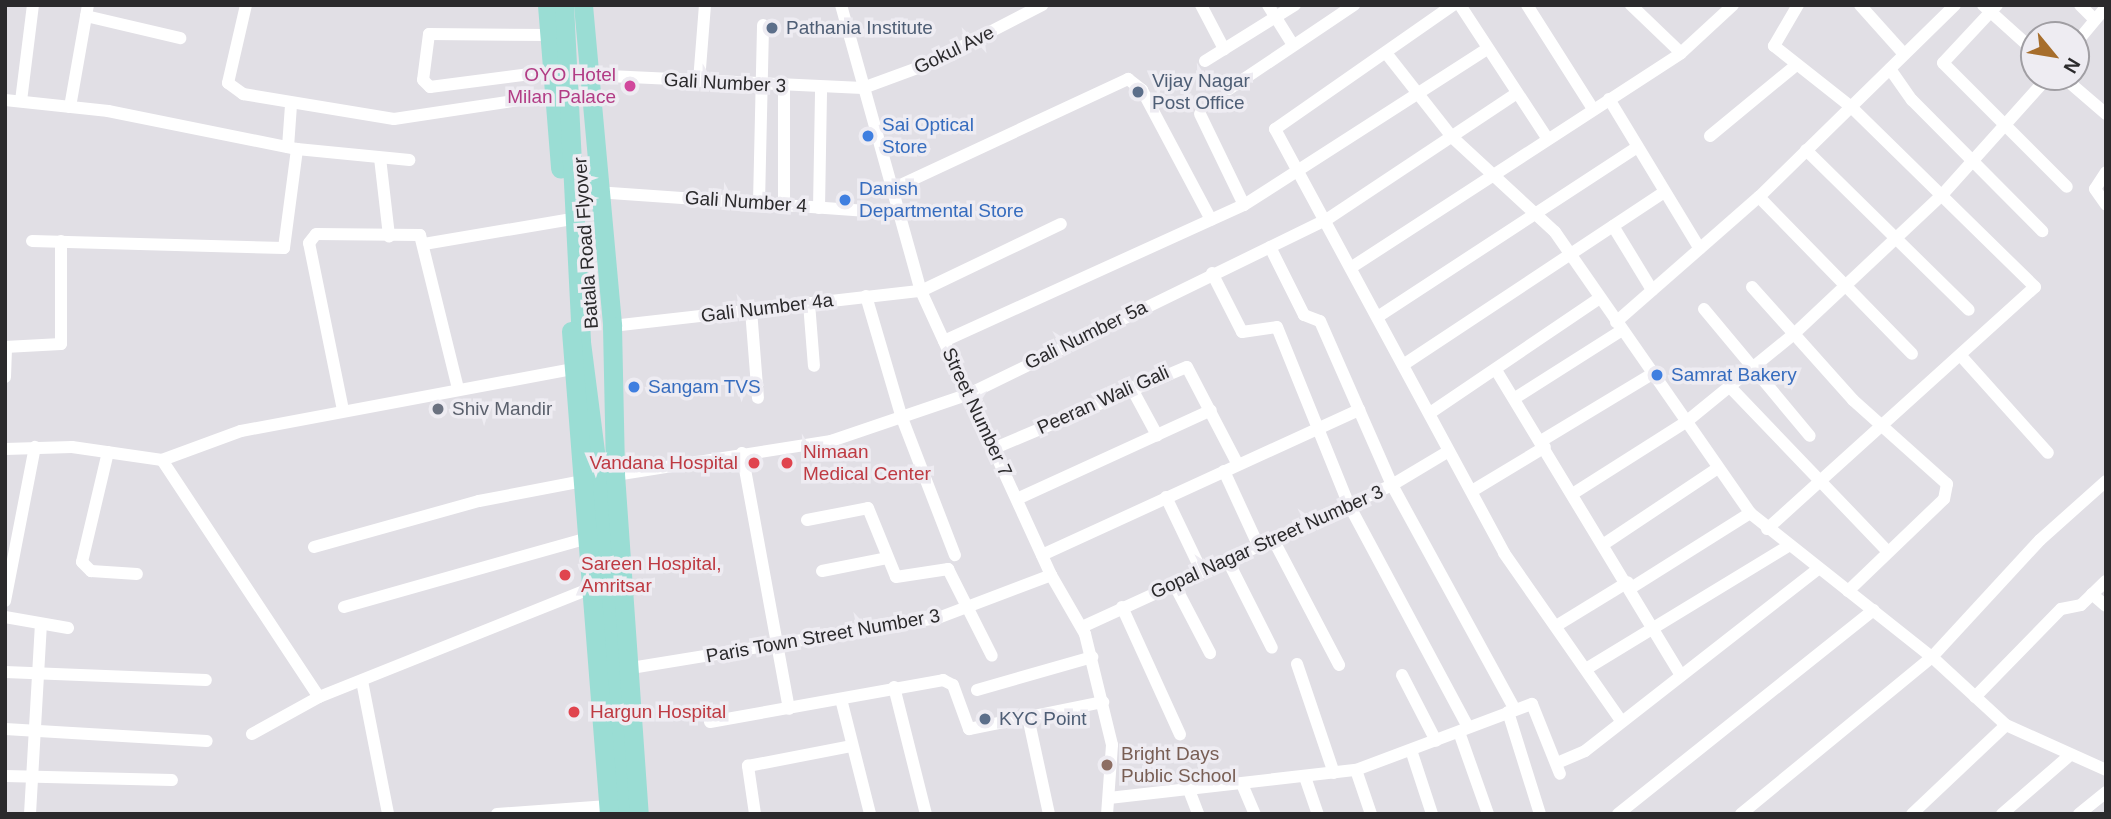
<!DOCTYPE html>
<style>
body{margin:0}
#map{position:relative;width:2111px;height:819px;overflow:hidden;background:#e1dfe5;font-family:Helvetica,sans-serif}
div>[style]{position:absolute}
.street>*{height:12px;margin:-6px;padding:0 6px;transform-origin:6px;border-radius:6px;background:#fff}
.primary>*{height:19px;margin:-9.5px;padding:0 9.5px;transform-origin:9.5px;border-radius:9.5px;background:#9addd4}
.dots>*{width:19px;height:19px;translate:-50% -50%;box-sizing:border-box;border:4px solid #eeecf2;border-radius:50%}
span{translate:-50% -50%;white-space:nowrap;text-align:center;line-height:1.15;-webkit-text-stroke:7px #eeecf2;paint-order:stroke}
.service-label{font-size:19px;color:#4e5e75}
.left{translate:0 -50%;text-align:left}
.street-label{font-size:19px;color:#2b2a2c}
.hotel-label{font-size:19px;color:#b23c85}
.right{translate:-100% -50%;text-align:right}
.shop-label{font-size:19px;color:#366cbe}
.worship-label{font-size:19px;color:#5b616d}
.health-label{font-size:19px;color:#be3a42}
.education-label{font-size:19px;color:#785e54}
.frame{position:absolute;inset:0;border:7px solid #2b2a2c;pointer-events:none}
.north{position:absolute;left:2020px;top:21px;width:70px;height:70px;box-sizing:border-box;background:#eeecf2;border:2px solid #a09ea3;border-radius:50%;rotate:120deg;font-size:19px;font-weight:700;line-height:28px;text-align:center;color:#2b2a2c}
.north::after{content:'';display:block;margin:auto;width:24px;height:32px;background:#a76e2c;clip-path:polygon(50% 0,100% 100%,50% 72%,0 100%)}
</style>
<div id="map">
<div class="street">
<div style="left:246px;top:5px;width:80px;rotate:103deg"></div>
<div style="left:228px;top:83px;width:19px;rotate:36deg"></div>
<div style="left:243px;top:94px;width:153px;rotate:9.4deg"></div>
<div style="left:394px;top:119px;width:161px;rotate:-8.6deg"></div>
<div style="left:841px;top:5px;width:297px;rotate:74.4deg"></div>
<div style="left:921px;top:291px;width:312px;rotate:65.4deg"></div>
<div style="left:1051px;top:575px;width:68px;rotate:60deg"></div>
<div style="left:1085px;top:634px;width:114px;rotate:76.3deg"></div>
<div style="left:1112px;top:745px;width:69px;rotate:94.1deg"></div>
<div style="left:1201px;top:5px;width:50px;rotate:62.4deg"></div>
<div style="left:1268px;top:5px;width:47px;rotate:58deg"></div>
<div style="left:1453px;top:5px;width:217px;rotate:145.1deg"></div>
<div style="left:1275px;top:129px;width:482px;rotate:61.6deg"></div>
<div style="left:1504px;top:553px;width:205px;rotate:55.1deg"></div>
<div style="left:1460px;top:5px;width:159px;rotate:56.8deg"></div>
<div style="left:1527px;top:5px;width:123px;rotate:57.6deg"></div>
<div style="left:1631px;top:5px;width:69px;rotate:43.8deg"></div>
<div style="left:1860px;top:5px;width:66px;rotate:48.1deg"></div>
<div style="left:1983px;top:5px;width:69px;rotate:42deg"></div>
<div style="left:1997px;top:5px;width:79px;rotate:133deg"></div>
<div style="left:1943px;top:63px;width:175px;rotate:45deg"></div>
<div style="left:2080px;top:5px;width:21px;rotate:45deg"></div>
<div style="left:86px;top:16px;width:97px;rotate:13.2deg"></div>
<div style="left:549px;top:35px;width:120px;rotate:-179.5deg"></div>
<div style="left:429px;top:34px;width:46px;rotate:97.4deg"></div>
<div style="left:423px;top:80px;width:10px;rotate:45deg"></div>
<div style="left:430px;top:87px;width:124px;rotate:-7.4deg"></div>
<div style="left:2076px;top:43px;width:47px;rotate:-50.2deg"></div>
<div style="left:1386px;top:53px;width:107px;rotate:51.8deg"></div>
<div style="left:1452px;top:137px;width:140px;rotate:42.7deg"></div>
<div style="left:1555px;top:232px;width:342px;rotate:55.2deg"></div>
<div style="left:1750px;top:513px;width:232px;rotate:38.4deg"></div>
<div style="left:1932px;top:657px;width:100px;rotate:42.6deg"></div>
<div style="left:2006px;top:725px;width:110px;rotate:24.2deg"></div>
<div style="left:1205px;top:61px;width:106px;rotate:-31.9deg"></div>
<div style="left:1890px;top:69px;width:38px;rotate:55deg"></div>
<div style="left:1912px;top:100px;width:185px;rotate:45.2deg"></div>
<div style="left:587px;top:75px;width:276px;rotate:2.7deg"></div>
<div style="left:863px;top:88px;width:67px;rotate:-20.1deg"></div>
<div style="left:926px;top:65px;width:131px;rotate:-27.3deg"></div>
<div style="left:2063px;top:77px;width:57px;rotate:40.7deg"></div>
<div style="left:699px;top:81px;width:76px;rotate:-85.5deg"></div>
<div style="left:784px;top:86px;width:119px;rotate:90deg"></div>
<div style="left:1229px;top:89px;width:151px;rotate:-33.9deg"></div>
<div style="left:1609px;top:99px;width:175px;rotate:58.8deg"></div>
<div style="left:5px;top:100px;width:104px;rotate:6.1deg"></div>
<div style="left:108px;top:111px;width:193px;rotate:11.4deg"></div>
<div style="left:297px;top:149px;width:113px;rotate:5.6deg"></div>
<div style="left:21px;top:101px;width:97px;rotate:-82.9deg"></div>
<div style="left:70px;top:107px;width:104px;rotate:-80deg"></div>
<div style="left:1200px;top:114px;width:101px;rotate:64.2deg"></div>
<div style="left:1710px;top:136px;width:112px;rotate:-39.5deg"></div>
<div style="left:288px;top:147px;width:42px;rotate:-85.9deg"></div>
<div style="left:1806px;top:150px;width:228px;rotate:44.5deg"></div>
<div style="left:380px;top:158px;width:79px;rotate:83.4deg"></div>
<div style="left:2106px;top:172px;width:20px;rotate:123deg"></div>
<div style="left:2095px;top:189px;width:19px;rotate:55deg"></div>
<div style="left:890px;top:190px;width:263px;rotate:-25deg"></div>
<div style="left:1128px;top:79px;width:18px;rotate:38deg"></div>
<div style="left:1142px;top:90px;width:147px;rotate:62deg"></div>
<div style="left:596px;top:192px;width:300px;rotate:4deg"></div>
<div style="left:1759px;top:197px;width:219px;rotate:45.7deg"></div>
<div style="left:759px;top:203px;width:178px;rotate:-88.7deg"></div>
<div style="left:819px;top:208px;width:120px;rotate:-89deg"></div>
<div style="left:1613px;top:226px;width:75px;rotate:58.6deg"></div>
<div style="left:32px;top:241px;width:252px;rotate:1.6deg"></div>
<div style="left:284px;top:248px;width:100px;rotate:-82.5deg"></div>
<div style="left:424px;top:244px;width:144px;rotate:-9.6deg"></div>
<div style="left:1270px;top:247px;width:76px;rotate:63.4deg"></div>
<div style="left:1304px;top:315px;width:17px;rotate:21deg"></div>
<div style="left:1320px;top:321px;width:179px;rotate:66.3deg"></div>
<div style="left:1392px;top:485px;width:256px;rotate:61.3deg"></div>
<div style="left:1352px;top:267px;width:392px;rotate:-33deg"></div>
<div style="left:1681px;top:53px;width:71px;rotate:-42.7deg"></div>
<div style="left:1212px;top:273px;width:66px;rotate:63deg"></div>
<div style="left:1242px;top:332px;width:35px;rotate:-8deg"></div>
<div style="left:1277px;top:327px;width:192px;rotate:68deg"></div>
<div style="left:1349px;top:505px;width:252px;rotate:61.8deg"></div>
<div style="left:1752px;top:287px;width:152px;rotate:48.2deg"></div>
<div style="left:1853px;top:400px;width:126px;rotate:41.8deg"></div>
<div style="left:1947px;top:484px;width:15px;rotate:101deg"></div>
<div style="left:1944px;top:499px;width:133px;rotate:136.2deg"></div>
<div style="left:866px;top:296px;width:127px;rotate:73.6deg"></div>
<div style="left:902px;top:418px;width:147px;rotate:68.9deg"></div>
<div style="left:809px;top:303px;width:63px;rotate:85.5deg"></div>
<div style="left:1704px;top:309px;width:165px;rotate:50.2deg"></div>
<div style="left:751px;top:310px;width:88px;rotate:85.5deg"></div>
<div style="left:1379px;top:316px;width:307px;rotate:-33.2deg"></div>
<div style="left:1616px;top:322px;width:190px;rotate:-41.2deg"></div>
<div style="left:1759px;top:197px;width:274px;rotate:-44.4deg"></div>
<div style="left:612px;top:326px;width:311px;rotate:-6.5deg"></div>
<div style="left:921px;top:291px;width:155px;rotate:-25.6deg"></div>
<div style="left:944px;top:341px;width:329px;rotate:-24.4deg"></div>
<div style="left:1244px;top:205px;width:289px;rotate:-32.7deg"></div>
<div style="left:5px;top:347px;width:56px;rotate:-3.1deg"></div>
<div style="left:61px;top:344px;width:103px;rotate:-90deg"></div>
<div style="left:1961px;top:356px;width:130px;rotate:48.1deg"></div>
<div style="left:1403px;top:365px;width:312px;rotate:-33.5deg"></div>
<div style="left:1496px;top:370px;width:357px;rotate:58.8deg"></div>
<div style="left:5px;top:377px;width:30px;rotate:-88deg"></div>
<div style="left:1131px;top:387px;width:55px;rotate:61.6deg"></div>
<div style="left:1730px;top:387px;width:228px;rotate:46.2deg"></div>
<div style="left:1515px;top:398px;width:127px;rotate:-32.4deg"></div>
<div style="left:343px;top:410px;width:170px;rotate:-101.5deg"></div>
<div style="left:309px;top:243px;width:11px;rotate:-52deg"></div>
<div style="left:316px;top:234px;width:104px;rotate:0.6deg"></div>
<div style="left:420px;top:235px;width:158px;rotate:76.1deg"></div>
<div style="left:1430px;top:413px;width:205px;rotate:-34.1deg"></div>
<div style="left:1541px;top:441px;width:130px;rotate:-31.1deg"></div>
<div style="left:995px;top:448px;width:208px;rotate:-22.9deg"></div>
<div style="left:1187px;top:367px;width:110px;rotate:62.5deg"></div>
<div style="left:5px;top:449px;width:67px;rotate:-1.7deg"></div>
<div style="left:72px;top:447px;width:91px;rotate:8.2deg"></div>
<div style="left:162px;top:460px;width:84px;rotate:-20.2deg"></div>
<div style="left:241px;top:431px;width:338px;rotate:-10.6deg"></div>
<div style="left:108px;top:452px;width:113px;rotate:103.3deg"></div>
<div style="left:82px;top:562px;width:13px;rotate:45deg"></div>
<div style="left:91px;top:571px;width:46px;rotate:3.7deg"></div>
<div style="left:742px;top:453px;width:260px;rotate:79.6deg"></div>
<div style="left:162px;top:460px;width:284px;rotate:56.5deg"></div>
<div style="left:319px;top:697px;width:291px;rotate:-21.8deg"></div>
<div style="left:1224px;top:471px;width:84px;rotate:65.3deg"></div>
<div style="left:609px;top:476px;width:225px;rotate:-9deg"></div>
<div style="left:831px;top:441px;width:146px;rotate:-18.8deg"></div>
<div style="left:969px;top:394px;width:397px;rotate:-26deg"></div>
<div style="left:1326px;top:220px;width:229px;rotate:-33.6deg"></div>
<div style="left:1472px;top:491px;width:85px;rotate:-31.1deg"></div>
<div style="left:1574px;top:493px;width:133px;rotate:-32.4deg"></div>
<div style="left:1686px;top:422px;width:141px;rotate:-39.2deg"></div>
<div style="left:1795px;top:333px;width:202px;rotate:-43.2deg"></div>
<div style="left:1942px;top:195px;width:159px;rotate:-48.1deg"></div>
<div style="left:1166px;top:497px;width:83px;rotate:64.4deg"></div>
<div style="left:1017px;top:499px;width:213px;rotate:-24.6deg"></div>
<div style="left:807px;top:520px;width:62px;rotate:-11.1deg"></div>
<div style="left:868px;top:508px;width:74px;rotate:67.9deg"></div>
<div style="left:896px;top:577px;width:53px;rotate:-8.7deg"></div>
<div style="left:948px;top:569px;width:97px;rotate:63.2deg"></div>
<div style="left:1767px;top:529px;width:361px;rotate:-42.1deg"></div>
<div style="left:2035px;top:287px;width:259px;rotate:-135.6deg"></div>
<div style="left:1850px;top:106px;width:97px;rotate:-141.7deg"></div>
<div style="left:1774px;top:46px;width:48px;rotate:-59.7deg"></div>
<div style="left:1274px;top:541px;width:140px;rotate:62.3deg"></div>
<div style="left:1604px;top:544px;width:137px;rotate:-33.7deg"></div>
<div style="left:314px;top:547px;width:171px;rotate:-15.6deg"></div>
<div style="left:479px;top:501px;width:111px;rotate:-10.9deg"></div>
<div style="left:1042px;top:555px;width:349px;rotate:-24.6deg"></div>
<div style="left:1228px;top:561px;width:97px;rotate:63.2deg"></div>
<div style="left:822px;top:571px;width:66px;rotate:-11.3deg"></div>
<div style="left:1174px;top:584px;width:78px;rotate:62.4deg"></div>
<div style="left:1631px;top:588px;width:141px;rotate:-32.2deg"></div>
<div style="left:2092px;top:594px;width:18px;rotate:41deg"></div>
<div style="left:5px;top:601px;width:157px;rotate:-79deg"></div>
<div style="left:344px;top:607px;width:249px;rotate:-15.8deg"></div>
<div style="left:1122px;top:607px;width:140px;rotate:65.5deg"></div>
<div style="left:5px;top:617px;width:64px;rotate:9.9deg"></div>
<div style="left:1556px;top:626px;width:84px;rotate:-31.4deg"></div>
<div style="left:1082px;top:627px;width:341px;rotate:-24.6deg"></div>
<div style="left:1392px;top:485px;width:66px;rotate:-30.8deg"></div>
<div style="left:1297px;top:664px;width:115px;rotate:71.3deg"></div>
<div style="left:631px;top:668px;width:311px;rotate:-9.3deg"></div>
<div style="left:938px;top:618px;width:121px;rotate:-20.8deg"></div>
<div style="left:1586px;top:669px;width:235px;rotate:-31.3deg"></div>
<div style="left:5px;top:672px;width:201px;rotate:2.3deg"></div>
<div style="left:1402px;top:675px;width:74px;rotate:62.7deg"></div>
<div style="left:362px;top:681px;width:136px;rotate:78.9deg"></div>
<div style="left:894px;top:687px;width:131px;rotate:75.9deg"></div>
<div style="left:977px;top:690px;width:120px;rotate:-16deg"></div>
<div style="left:1975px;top:697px;width:123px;rotate:-45.7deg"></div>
<div style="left:2061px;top:609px;width:20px;rotate:-11deg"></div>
<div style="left:2081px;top:605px;width:35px;rotate:-44deg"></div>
<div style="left:841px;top:699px;width:119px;rotate:75.8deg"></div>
<div style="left:1508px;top:712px;width:107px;rotate:72.6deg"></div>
<div style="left:1028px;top:717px;width:99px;rotate:77.8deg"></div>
<div style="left:710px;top:722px;width:237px;rotate:-10.2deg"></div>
<div style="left:943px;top:680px;width:11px;rotate:27deg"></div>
<div style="left:953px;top:685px;width:47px;rotate:70deg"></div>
<div style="left:969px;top:729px;width:137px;rotate:-11.4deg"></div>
<div style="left:5px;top:729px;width:202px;rotate:3.4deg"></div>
<div style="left:1459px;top:732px;width:87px;rotate:70.5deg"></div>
<div style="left:252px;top:734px;width:77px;rotate:-28.9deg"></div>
<div style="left:1411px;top:750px;width:67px;rotate:71.8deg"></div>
<div style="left:1557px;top:763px;width:30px;rotate:-23deg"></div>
<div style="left:1585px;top:751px;width:294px;rotate:-38deg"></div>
<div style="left:1356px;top:770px;width:46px;rotate:71.2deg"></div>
<div style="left:5px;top:776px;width:167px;rotate:1.4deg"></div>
<div style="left:1305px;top:777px;width:39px;rotate:71deg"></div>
<div style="left:1242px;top:784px;width:33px;rotate:67deg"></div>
<div style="left:1189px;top:790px;width:26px;rotate:69deg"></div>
<div style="left:1109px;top:798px;width:249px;rotate:-6.5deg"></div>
<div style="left:1356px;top:770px;width:188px;rotate:-20.6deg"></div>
<div style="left:1532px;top:704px;width:75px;rotate:68.2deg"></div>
<div style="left:30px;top:814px;width:189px;rotate:-86.7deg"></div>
<div style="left:497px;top:814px;width:111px;rotate:-4.1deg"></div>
<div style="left:755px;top:814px;width:49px;rotate:-98.3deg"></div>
<div style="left:748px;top:766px;width:106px;rotate:-10.9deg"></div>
<div style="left:1618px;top:814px;width:327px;rotate:-38.6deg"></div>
<div style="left:1741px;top:814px;width:247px;rotate:-39.4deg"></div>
<div style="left:1932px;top:657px;width:159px;rotate:-47.3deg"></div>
<div style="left:2040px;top:540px;width:89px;rotate:-41.8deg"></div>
<div style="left:1912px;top:814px;width:129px;rotate:-43.4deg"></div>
<div style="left:2002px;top:814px;width:90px;rotate:-40.9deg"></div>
<div style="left:2079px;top:814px;width:35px;rotate:-39deg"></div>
</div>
<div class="primary">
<div style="left:547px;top:5px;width:164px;rotate:85.4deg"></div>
<div style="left:564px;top:5px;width:337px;rotate:87.1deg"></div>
<div style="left:581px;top:342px;width:134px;rotate:82.7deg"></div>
<div style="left:598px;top:475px;width:340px;rotate:85.8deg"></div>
<div style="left:583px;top:5px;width:322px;rotate:84.8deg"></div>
<div style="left:612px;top:326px;width:148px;rotate:88.8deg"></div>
<div style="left:615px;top:474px;width:341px;rotate:86deg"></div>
<div style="left:571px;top:331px;width:484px;rotate:85.5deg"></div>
</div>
<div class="dots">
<div style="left:772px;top:28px;background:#5c6f8a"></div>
<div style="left:630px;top:86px;background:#d1479c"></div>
<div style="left:1138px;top:92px;background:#5c6f8a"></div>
<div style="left:868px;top:136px;background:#3f7fe0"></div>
<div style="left:845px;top:200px;background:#3f7fe0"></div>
<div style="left:1657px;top:375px;background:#3f7fe0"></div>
<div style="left:634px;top:387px;background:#3f7fe0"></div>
<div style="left:438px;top:409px;background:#6b7280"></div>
<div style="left:754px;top:463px;background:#e0444e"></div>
<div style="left:787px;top:463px;background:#e0444e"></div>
<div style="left:565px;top:575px;background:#e0444e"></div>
<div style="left:574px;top:712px;background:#e0444e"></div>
<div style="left:985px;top:719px;background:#5c6f8a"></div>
<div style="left:1107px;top:765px;background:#8d6e63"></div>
</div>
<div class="service-label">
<span class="left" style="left:786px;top:28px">Pathania Institute</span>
<span class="left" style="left:1152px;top:92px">Vijay Nagar<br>Post Office</span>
<span class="left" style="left:999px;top:719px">KYC Point</span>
</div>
<div class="street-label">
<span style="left:954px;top:50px;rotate:-26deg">Gokul Ave</span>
<span style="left:725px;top:83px;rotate:3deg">Gali Number 3</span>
<span style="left:746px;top:202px;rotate:4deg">Gali Number 4</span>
<span style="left:586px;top:243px;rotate:-94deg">Batala Road Flyover</span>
<span style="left:767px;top:308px;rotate:-7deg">Gali Number 4a</span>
<span style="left:1086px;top:335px;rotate:-26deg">Gali Number 5a</span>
<span style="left:1103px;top:400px;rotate:-24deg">Peeran Wali Gali</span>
<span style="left:977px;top:412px;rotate:65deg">Street Number 7</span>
<span style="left:1267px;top:542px;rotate:-24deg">Gopal Nagar Street Number 3</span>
<span style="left:823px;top:636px;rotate:-10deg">Paris Town Street Number 3</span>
</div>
<div class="hotel-label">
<span class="right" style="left:616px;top:86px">OYO Hotel<br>Milan Palace</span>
</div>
<div class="shop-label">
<span class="left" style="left:882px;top:136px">Sai Optical<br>Store</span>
<span class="left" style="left:859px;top:200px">Danish<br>Departmental Store</span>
<span class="left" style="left:1671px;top:375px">Samrat Bakery</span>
<span class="left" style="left:648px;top:387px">Sangam TVS</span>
</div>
<div class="worship-label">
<span class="left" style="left:452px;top:409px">Shiv Mandir</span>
</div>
<div class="health-label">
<span class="left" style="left:803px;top:463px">Nimaan<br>Medical Center</span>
<span class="right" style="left:738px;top:463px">Vandana Hospital</span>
<span class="left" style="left:581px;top:575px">Sareen Hospital,<br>Amritsar</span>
<span class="left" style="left:590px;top:712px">Hargun Hospital</span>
</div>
<div class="education-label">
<span class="left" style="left:1121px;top:765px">Bright Days<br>Public School</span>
</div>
<div class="frame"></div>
<div class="north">N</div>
</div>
